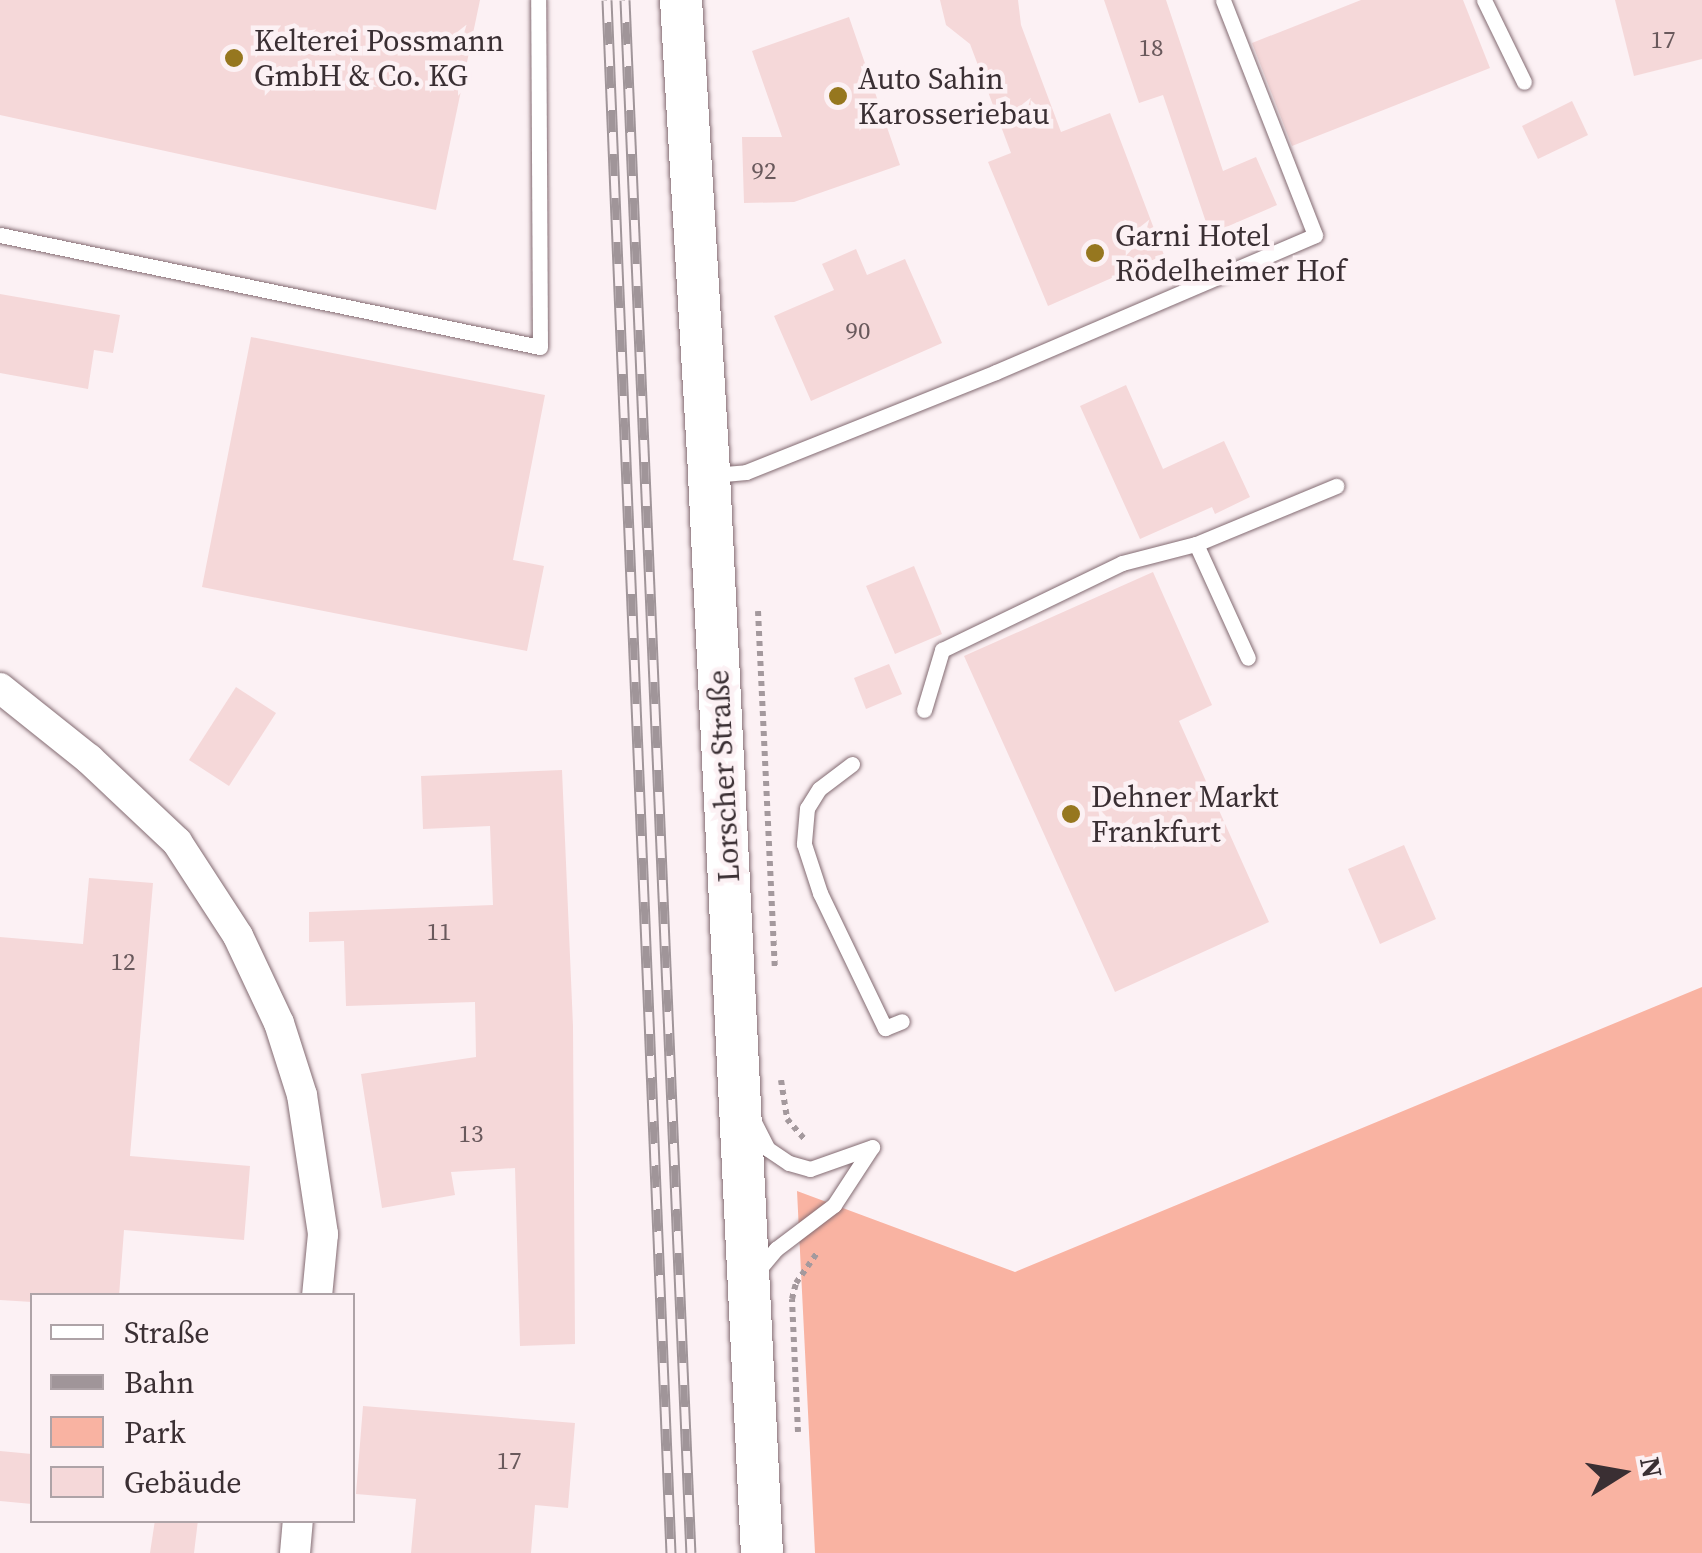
<!DOCTYPE html>
<meta charset="utf-8">
<style>
body{margin:0}
#map{position:relative;width:1702px;height:1553px;overflow:hidden;background:#fcf1f4;font-family:"Source Serif 4",serif}
div>[style]{position:absolute}
.green>*{inset:0;background:#f9b3a2}
.building>*{inset:0;background:#f5d8d9}
.path>*{height:6px;margin-top:-3px;transform-origin:0;background:repeating-linear-gradient(90deg,#a4999d 0 5px,transparent 0 10px)}
.roads{filter:drop-shadow(0 0 2px #836b72) drop-shadow(0 0 2px #836b72)}
.lane>*{height:15px;margin:-7.5px;padding:0 7.5px;transform-origin:7.5px;border-radius:7.5px;background:#fff}
.street>*{height:30px;margin:-15px;padding:0 15px;transform-origin:15px;border-radius:15px;background:#fff}
.secondary>*{height:42px;margin:-21px;padding:0 21px;transform-origin:21px;border-radius:21px;background:#fff}
.rail>*{height:11px;margin-top:-5.5px;transform-origin:0;background:repeating-linear-gradient(90deg,#fcf1f4 0 22px,#a09599 0 44px);box-sizing:border-box;border-block:2px solid #a09599}
.dots>*{width:28px;height:28px;translate:-50% -50%;box-sizing:border-box;border:5px solid #fcf1f4;border-radius:50%}
span{translate:-50% -50%;white-space:nowrap;text-align:center;line-height:1.15;-webkit-text-stroke:9px #fcf1f4;paint-order:stroke}
.number-label{font-size:25px;color:#69595c}
.number-label span{-webkit-text-stroke-width:0}
.poi-label{font-size:30px;color:#3a2f33}
.left{translate:0 -50%;text-align:left}
.street-label{font-size:30px;color:#3a2f33}
.legend{position:absolute;left:30px;top:1293px;width:325px;height:230px;box-sizing:border-box;background:#fcf1f4;border:2px solid #aea3a7;margin:0;padding:12px 18px;list-style:none;font-size:30px;color:#3a2f33}
.legend li{display:flex;align-items:center;gap:20px;height:50px}
.legend b{width:50px;border:2px solid #aea3a7}
.north{position:absolute;left:1572px;top:1423px;width:100px;height:100px;-webkit-text-stroke:8px #fcf1f4;paint-order:stroke;rotate:79deg;font-size:28px;font-weight:700;line-height:40px;text-align:center;color:#3a2f33}
.north::after{content:'';display:block;margin:auto;width:35px;height:45px;background:#3a2f33;clip-path:polygon(50% 0,100% 100%,50% 72%,0 100%)}
</style>
<div id="map">
<div class="green">
<div style="clip-path:polygon(1702px 987px,1702px 1553px,815px 1553px,797px 1191px,1015px 1272px)"></div>
</div>
<div class="building">
<div style="clip-path:polygon(0 0,480px 0,436px 210px,0 115px)"></div>
<div style="clip-path:polygon(940px 0,1018px 0,1021px 25px,1061px 132px,1110px 113px,1164px 255px,1048px 306px,988px 162px,1011px 153px,970px 44px,946px 25px)"></div>
<div style="clip-path:polygon(1104px 0,1166px 0,1223px 171px,1256px 157px,1277px 205px,1210px 234px,1163px 95px,1139px 103px)"></div>
<div style="clip-path:polygon(1361px 0,1463px 0,1490px 68px,1292px 146px,1252px 43px)"></div>
<div style="clip-path:polygon(1615px 0,1702px 0,1702px 59px,1634px 76px)"></div>
<div style="clip-path:polygon(849px 17px,900px 165px,794px 202px,744px 203px,742px 137px,782px 137px,752px 51px)"></div>
<div style="clip-path:polygon(1572px 101px,1588px 135px,1538px 159px,1522px 126px)"></div>
<div style="clip-path:polygon(856px 249px,867px 275px,905px 259px,942px 343px,811px 401px,774px 316px,834px 290px,822px 264px)"></div>
<div style="clip-path:polygon(0 294px,120px 315px,113px 353px,94px 350px,88px 389px,0 373px)"></div>
<div style="clip-path:polygon(251px 337px,545px 395px,513px 560px,544px 566px,527px 651px,202px 587px)"></div>
<div style="clip-path:polygon(1126px 385px,1163px 469px,1224px 441px,1250px 497px,1215px 514px,1212px 507px,1140px 539px,1080px 406px)"></div>
<div style="clip-path:polygon(914px 566px,942px 634px,895px 654px,866px 586px)"></div>
<div style="clip-path:polygon(1153px 572px,1212px 705px,1179px 721px,1269px 922px,1115px 992px,964px 656px)"></div>
<div style="clip-path:polygon(889px 664px,902px 694px,866px 709px,854px 678px)"></div>
<div style="clip-path:polygon(236px 687px,276px 713px,229px 786px,189px 760px)"></div>
<div style="clip-path:polygon(562px 770px,573px 1026px,575px 1344px,520px 1346px,515px 1168px,451px 1172px,455px 1195px,382px 1208px,361px 1074px,476px 1057px,475px 1002px,346px 1006px,344px 941px,309px 942px,309px 912px,493px 905px,490px 826px,423px 829px,421px 776px)"></div>
<div style="clip-path:polygon(1404px 845px,1436px 919px,1380px 944px,1348px 869px)"></div>
<div style="clip-path:polygon(89px 878px,153px 883px,130px 1156px,250px 1166px,244px 1240px,124px 1230px,119px 1296px,32px 1296px,32px 1302px,0 1300px,0 937px,83px 944px)"></div>
<div style="clip-path:polygon(363px 1406px,575px 1423px,568px 1508px,535px 1505px,531px 1553px,411px 1553px,416px 1499px,356px 1494px)"></div>
<div style="clip-path:polygon(0 1451px,32px 1454px,32px 1504px,0 1501px)"></div>
<div style="clip-path:polygon(155px 1520px,198px 1520px,194px 1553px,150px 1553px)"></div>
</div>
<div class="path">
<div style="left:758px;top:611px;width:357px;rotate:87.3deg"></div>
<div style="left:781px;top:1080px;width:39px;rotate:81deg"></div>
<div style="left:787px;top:1119px;width:28px;rotate:49deg"></div>
<div style="left:798px;top:1432px;width:133px;rotate:-92.6deg"></div>
<div style="left:792px;top:1299px;width:16px;rotate:-76deg"></div>
<div style="left:796px;top:1283px;width:38px;rotate:-55deg"></div>
</div>
<div class="roads">
<div class="lane">
<div style="left:1484px;top:0;width:91px;rotate:64deg"></div>
<div style="left:0;top:235px;width:551px;rotate:11.72deg"></div>
<div style="left:540px;top:347px;width:347px;rotate:-90.3deg"></div>
<div style="left:713px;top:475px;width:33px;rotate:-5deg"></div>
<div style="left:746px;top:472px;width:269px;rotate:-21.8deg"></div>
<div style="left:996px;top:372px;width:347px;rotate:-23.2deg"></div>
<div style="left:1315px;top:235px;width:252px;rotate:-111.4deg"></div>
<div style="left:1196px;top:544px;width:152px;rotate:-22.5deg"></div>
<div style="left:924px;top:710px;width:63px;rotate:-73.3deg"></div>
<div style="left:942px;top:650px;width:200px;rotate:-25.8deg"></div>
<div style="left:1122px;top:563px;width:76px;rotate:-14.4deg"></div>
<div style="left:1196px;top:544px;width:125px;rotate:65.5deg"></div>
<div style="left:852px;top:764px;width:41px;rotate:142.9deg"></div>
<div style="left:819px;top:789px;width:22px;rotate:122deg"></div>
<div style="left:807px;top:808px;width:36px;rotate:95deg"></div>
<div style="left:804px;top:844px;width:52px;rotate:71.9deg"></div>
<div style="left:820px;top:893px;width:150px;rotate:64.3deg"></div>
<div style="left:885px;top:1028px;width:18px;rotate:-22deg"></div>
<div style="left:755px;top:1124px;width:28px;rotate:63deg"></div>
<div style="left:768px;top:1149px;width:25px;rotate:34deg"></div>
<div style="left:789px;top:1163px;width:22px;rotate:16deg"></div>
<div style="left:810px;top:1169px;width:66px;rotate:-19.5deg"></div>
<div style="left:755px;top:1274px;width:33px;rotate:-50deg"></div>
<div style="left:776px;top:1249px;width:73px;rotate:-37.2deg"></div>
<div style="left:834px;top:1205px;width:69px;rotate:-56.8deg"></div>
</div>
<div class="street">
<div style="left:0;top:688px;width:114px;rotate:38.6deg"></div>
<div style="left:89px;top:759px;width:121px;rotate:43.3deg"></div>
<div style="left:177px;top:842px;width:112px;rotate:57deg"></div>
<div style="left:238px;top:936px;width:96px;rotate:64.8deg"></div>
<div style="left:279px;top:1023px;width:76px;rotate:72.3deg"></div>
<div style="left:302px;top:1095px;width:141px;rotate:81.4deg"></div>
<div style="left:323px;top:1234px;width:62px;rotate:95.5deg"></div>
<div style="left:295px;top:1553px;width:33px;rotate:-85deg"></div>
</div>
<div class="secondary">
<div style="left:681px;top:0;width:476px;rotate:86.6deg"></div>
<div style="left:709px;top:475px;width:1079px;rotate:87.19deg"></div>
</div>
</div>
<div class="rail">
<div style="left:607px;top:0;width:1554px;rotate:87.64deg"></div>
<div style="left:625px;top:0;width:1554px;rotate:87.57deg"></div>
</div>
<div class="dots">
<div style="left:234px;top:58px;background:#96771f"></div>
<div style="left:838px;top:96px;background:#96771f"></div>
<div style="left:1095px;top:253px;background:#96771f"></div>
<div style="left:1071px;top:814px;background:#96771f"></div>
</div>
<div class="number-label">
<span style="left:1663px;top:39px">17</span>
<span style="left:1151px;top:47px">18</span>
<span style="left:764px;top:170px">92</span>
<span style="left:858px;top:330px">90</span>
<span style="left:439px;top:931px">11</span>
<span style="left:123px;top:961px">12</span>
<span style="left:471px;top:1133px">13</span>
<span style="left:509px;top:1460px">17</span>
</div>
<div class="poi-label">
<span class="left" style="left:254px;top:58px">Kelterei Possmann<br>GmbH &amp; Co. KG</span>
<span class="left" style="left:858px;top:96px">Auto Sahin<br>Karosseriebau</span>
<span class="left" style="left:1115px;top:253px">Garni Hotel<br>Rödelheimer Hof</span>
<span class="left" style="left:1091px;top:814px">Dehner Markt<br>Frankfurt</span>
</div>
<div class="street-label">
<span style="left:724px;top:776px;rotate:-93deg">Lorscher Straße</span>
</div>
<ul class="legend">
<li><b style="height:12px;background:#fff"></b>Straße</li>
<li><b style="height:12px;background:#a09599"></b>Bahn</li>
<li><b style="height:28px;background:#f9b3a2"></b>Park</li>
<li><b style="height:28px;background:#f5d8d9"></b>Gebäude</li>
</ul>
<div class="north">N</div>
</div>
